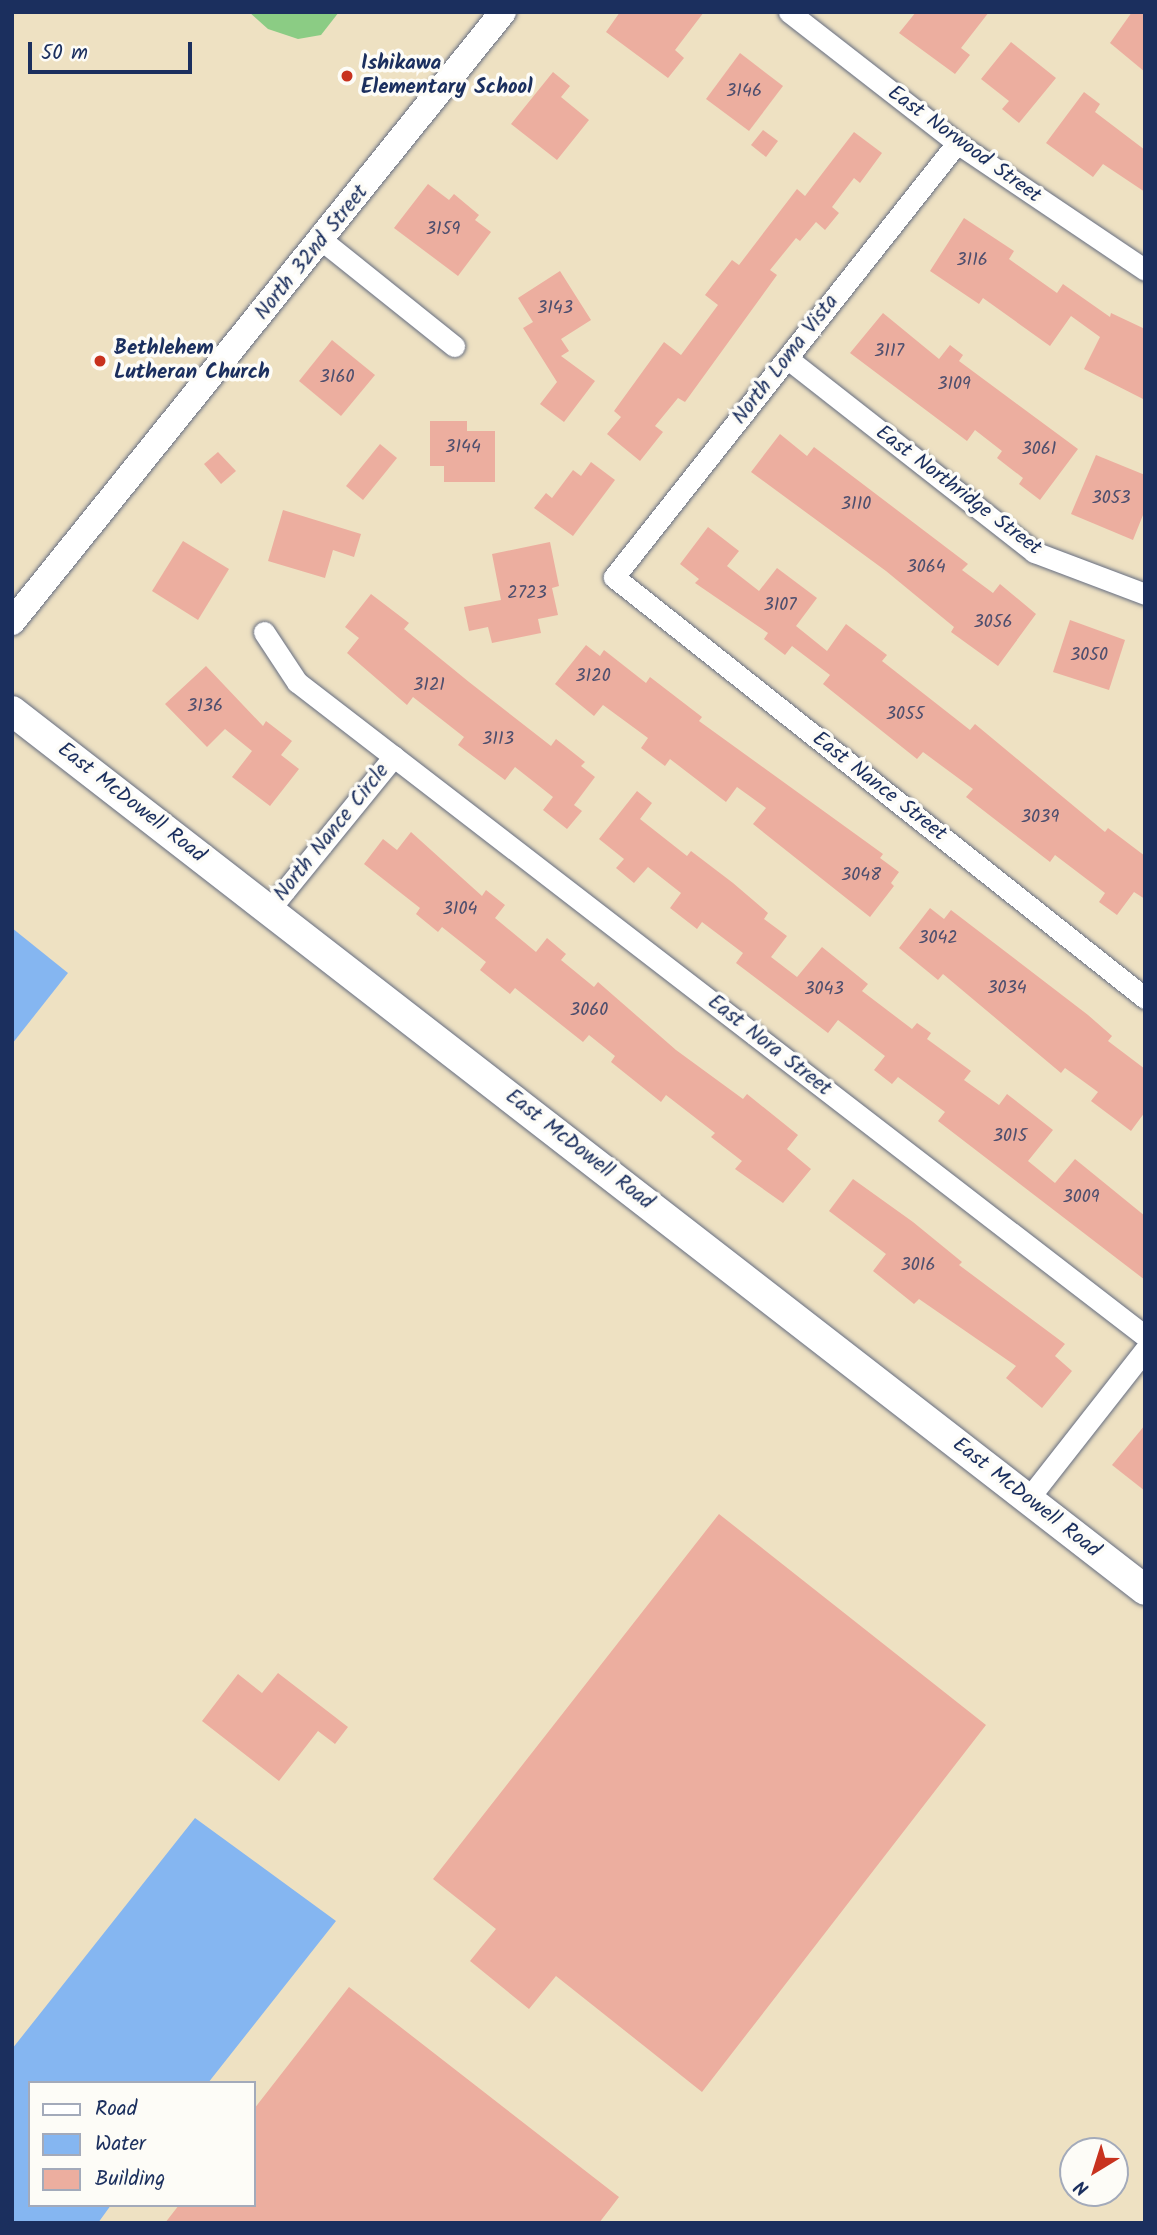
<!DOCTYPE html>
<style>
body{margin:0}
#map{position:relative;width:1157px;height:2235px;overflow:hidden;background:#eee1c2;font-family:Kalam,sans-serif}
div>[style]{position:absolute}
.green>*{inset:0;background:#8bcc84}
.water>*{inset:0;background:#85b6f1}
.building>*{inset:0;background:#ecae9f}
.roads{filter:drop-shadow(0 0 2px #656d81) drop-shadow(0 0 2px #656d81)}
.minor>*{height:21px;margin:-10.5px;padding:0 10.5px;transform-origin:10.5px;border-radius:10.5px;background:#fff}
.tertiary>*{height:26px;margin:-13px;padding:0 13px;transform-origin:13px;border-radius:13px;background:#fff}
.secondary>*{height:30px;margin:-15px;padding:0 15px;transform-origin:15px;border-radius:15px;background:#fff}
.dots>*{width:19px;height:19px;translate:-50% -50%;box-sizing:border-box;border:4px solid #fdfcf7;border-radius:50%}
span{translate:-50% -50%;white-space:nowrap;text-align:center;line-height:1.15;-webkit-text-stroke:7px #fdfcf7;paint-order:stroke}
.number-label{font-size:18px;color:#4f4f6e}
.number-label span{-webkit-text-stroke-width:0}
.poi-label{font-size:21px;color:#1b2f5e;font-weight:700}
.left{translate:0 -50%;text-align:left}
.street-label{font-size:21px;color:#1b2f5e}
.frame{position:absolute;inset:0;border:14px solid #1b2f5e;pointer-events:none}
.legend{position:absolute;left:28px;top:2081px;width:228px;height:126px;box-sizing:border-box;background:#fdfcf7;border:2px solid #a3aaba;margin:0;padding:9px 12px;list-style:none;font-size:21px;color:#1b2f5e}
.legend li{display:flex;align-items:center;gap:14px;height:35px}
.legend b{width:35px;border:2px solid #a3aaba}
.north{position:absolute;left:1059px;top:2137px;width:70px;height:70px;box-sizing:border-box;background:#fdfcf7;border:2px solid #a3aaba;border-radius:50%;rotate:218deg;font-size:19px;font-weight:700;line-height:28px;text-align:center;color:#1b2f5e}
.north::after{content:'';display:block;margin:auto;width:24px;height:32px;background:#c8321e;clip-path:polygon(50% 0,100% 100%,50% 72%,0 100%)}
.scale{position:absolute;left:28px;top:42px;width:164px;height:32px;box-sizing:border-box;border:4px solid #1b2f5e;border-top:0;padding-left:9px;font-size:21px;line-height:24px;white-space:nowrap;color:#1b2f5e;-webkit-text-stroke:5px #fdfcf7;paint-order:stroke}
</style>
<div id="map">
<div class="green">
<div style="clip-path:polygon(249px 12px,339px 12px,321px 35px,298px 39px,268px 29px)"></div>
</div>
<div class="water">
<div style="clip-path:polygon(12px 928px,68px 973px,12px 1044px)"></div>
<div style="clip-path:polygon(195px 1818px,336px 1921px,208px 2083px,30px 2083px,30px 2205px,111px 2205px,98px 2223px,12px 2223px,12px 2049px)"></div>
</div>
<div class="building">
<div style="clip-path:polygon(620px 12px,704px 12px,675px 50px,684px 58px,668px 78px,606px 32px)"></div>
<div style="clip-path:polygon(916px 12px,989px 12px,961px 48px,970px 55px,955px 74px,899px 33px)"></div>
<div style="clip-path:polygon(1132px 12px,1145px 12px,1145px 72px,1110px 43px)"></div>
<div style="clip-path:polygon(1011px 42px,1056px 78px,1019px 123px,1002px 109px,1009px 101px,981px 79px)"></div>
<div style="clip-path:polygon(740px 53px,783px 86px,749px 131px,706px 99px)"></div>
<div style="clip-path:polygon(553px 72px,570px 86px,561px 97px,589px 120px,557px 160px,511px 124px)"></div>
<div style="clip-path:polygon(1084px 92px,1100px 104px,1095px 112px,1145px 150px,1145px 192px,1103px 164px,1093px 177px,1046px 143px)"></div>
<div style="clip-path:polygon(763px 130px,778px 141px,766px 157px,751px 145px)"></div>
<div style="clip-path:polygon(854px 132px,882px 153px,860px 183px,854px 178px,832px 207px,839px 213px,825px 230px,816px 222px,800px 241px,796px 238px,770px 270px,777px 275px,685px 402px,678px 398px,655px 426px,663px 432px,640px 461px,607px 434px,621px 417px,614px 411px,664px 342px,681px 355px,718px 305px,705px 295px,732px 260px,739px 265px,797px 189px,805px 196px)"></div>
<div style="clip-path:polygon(428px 184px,449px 200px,454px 194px,479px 215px,475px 220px,491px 232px,458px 276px,394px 228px)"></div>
<div style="clip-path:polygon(964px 218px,1014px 251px,1009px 259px,1057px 293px,1063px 284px,1110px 317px,1111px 313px,1145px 329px,1145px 400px,1084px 369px,1100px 337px,1071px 316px,1050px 346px,983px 298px,979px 304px,930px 271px)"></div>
<div style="clip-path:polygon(560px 271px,591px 320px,561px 339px,569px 351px,561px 356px,595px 381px,564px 422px,540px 404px,557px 382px,523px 328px,533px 322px,518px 298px)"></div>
<div style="clip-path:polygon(883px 313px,939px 359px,950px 345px,963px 355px,959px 361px,1078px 449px,1040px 500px,1019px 484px,1023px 478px,997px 458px,1002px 451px,975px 430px,967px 441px,850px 353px)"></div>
<div style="clip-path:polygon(332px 340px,375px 375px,341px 416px,299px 381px)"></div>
<div style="clip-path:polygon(430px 421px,467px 421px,467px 431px,495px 431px,495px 482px,444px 482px,444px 466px,430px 466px)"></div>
<div style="clip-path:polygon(780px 434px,807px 456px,814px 447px,968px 564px,962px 570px,993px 593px,1000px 584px,1036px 614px,998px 666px,951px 632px,954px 627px,886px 571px,751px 472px)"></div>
<div style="clip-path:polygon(380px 444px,397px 458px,363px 500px,346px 486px)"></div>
<div style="clip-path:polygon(218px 452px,236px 471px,221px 484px,204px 464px)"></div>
<div style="clip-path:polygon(1096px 455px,1145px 475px,1145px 510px,1133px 540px,1071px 514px)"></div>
<div style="clip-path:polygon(591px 462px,615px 480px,573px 536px,534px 508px,546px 493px,552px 498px,573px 470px,581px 476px)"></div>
<div style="clip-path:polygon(283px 510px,361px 534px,354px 557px,333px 550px,325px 578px,268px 561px)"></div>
<div style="clip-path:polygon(708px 527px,739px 551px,727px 566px,759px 591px,777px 568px,817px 598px,796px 626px,827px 651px,846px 624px,887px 655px,882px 661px,970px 730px,975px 724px,1105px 832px,1108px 828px,1145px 856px,1145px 899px,1134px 892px,1117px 915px,1099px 902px,1105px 893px,1055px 855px,1050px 862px,966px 797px,973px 789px,923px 752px,917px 759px,823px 684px,830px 675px,792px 646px,785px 655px,764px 639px,768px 633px,695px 583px,699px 579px,680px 564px)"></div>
<div style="clip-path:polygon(183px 541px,229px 569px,198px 620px,152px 591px)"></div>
<div style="clip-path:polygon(550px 542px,559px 586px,552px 588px,558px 615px,538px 619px,541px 633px,492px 643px,488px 627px,469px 631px,464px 607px,501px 600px,492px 554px)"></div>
<div style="clip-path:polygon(371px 594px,409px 623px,404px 629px,469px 682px,551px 746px,556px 739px,585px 762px,581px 766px,595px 777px,574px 805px,582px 811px,567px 829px,543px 810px,553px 797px,515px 767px,505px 780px,458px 745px,464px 737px,413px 697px,407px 705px,347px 653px,359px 638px,345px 627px)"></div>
<div style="clip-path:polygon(1070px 620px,1125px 640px,1109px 690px,1053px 672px)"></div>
<div style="clip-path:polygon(586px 645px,600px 656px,604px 650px,646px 683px,650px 677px,702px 717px,699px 721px,883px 854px,880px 858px,899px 872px,891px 883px,894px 886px,870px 917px,753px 824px,766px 808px,737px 787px,726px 802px,670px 759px,665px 766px,641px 748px,648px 738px,603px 705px,594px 716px,555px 684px)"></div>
<div style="clip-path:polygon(206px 666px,263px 726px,266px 721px,292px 741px,281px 755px,299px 769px,270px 806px,232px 777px,252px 751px,225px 729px,207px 747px,165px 704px)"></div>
<div style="clip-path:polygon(637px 791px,652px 803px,640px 819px,687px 856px,691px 851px,733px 883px,768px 913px,764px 919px,787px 936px,771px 957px,797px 977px,822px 947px,868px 984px,862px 991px,912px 1029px,917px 1023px,931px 1033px,927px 1039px,971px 1071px,964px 1080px,999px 1105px,1007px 1094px,1053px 1130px,1028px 1161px,1055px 1183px,1075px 1159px,1145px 1216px,1145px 1280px,938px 1121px,945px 1112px,898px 1077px,892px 1084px,874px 1070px,885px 1056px,838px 1020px,828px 1033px,736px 963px,743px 953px,702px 922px,697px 929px,670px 908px,681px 893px,648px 867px,634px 883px,616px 868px,624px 859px,599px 839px)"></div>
<div style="clip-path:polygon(411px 832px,482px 896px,486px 890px,505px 905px,495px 918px,536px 952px,547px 938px,566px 954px,561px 960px,594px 987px,598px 982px,676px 1050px,743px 1099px,747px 1094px,798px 1135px,787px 1149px,811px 1169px,783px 1203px,735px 1169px,742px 1161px,711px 1137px,715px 1133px,666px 1095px,661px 1102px,611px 1062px,615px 1056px,589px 1035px,583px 1042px,515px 988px,510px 994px,480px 970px,486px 962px,442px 927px,438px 932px,416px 914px,420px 908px,364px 864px,383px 839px,397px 850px)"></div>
<div style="clip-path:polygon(930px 908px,944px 919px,951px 910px,1088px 1015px,1112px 1036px,1108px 1041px,1145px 1069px,1145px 1112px,1131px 1131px,1091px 1101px,1098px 1092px,1065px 1068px,1061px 1073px,943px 974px,938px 980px,899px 948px)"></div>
<div style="clip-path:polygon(853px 1179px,913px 1222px,962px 1262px,959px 1265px,1065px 1344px,1055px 1356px,1072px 1371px,1042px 1408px,1006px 1378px,1016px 1366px,919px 1299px,914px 1304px,873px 1271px,886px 1254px,829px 1211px)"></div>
<div style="clip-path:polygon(1145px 1425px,1145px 1491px,1112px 1465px)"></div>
<div style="clip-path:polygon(719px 1514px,986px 1725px,702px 2092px,556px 1976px,529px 2009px,470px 1961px,496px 1929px,433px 1879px)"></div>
<div style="clip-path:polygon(278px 1673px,348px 1727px,335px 1744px,318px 1731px,279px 1781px,202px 1721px,238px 1674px,262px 1693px)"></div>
<div style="clip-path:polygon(349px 1987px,619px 2197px,599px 2223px,165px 2223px,179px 2205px,254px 2205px,254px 2109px)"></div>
</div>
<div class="roads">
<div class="minor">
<div style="left:789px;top:12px;width:213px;rotate:37.9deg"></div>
<div style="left:957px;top:143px;width:227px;rotate:34deg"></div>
<div style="left:957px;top:143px;width:553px;rotate:128.32deg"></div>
<div style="left:614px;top:577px;width:678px;rotate:38.41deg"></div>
<div style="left:323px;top:241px;width:168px;rotate:38.7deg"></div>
<div style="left:788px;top:359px;width:313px;rotate:38.1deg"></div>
<div style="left:1034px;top:552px;width:119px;rotate:20.7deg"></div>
<div style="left:264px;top:632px;width:60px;rotate:56.6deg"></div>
<div style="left:297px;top:682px;width:1071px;rotate:37.64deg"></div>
<div style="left:269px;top:910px;width:198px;rotate:-50.9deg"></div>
<div style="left:1028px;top:1499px;width:189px;rotate:-51.9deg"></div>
</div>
<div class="tertiary">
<div style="left:12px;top:622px;width:783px;rotate:-51.17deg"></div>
</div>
<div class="secondary">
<div style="left:12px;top:711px;width:1434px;rotate:37.8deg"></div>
</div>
</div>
<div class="dots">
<div style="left:347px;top:76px;background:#c8321e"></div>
<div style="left:100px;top:361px;background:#c8321e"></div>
</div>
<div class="number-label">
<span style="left:744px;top:92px">3146</span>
<span style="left:443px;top:230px">3159</span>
<span style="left:972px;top:261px">3116</span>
<span style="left:555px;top:309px">3143</span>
<span style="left:889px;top:352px">3117</span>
<span style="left:337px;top:378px">3160</span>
<span style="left:954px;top:385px">3109</span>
<span style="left:463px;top:448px">3144</span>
<span style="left:1039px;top:450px">3061</span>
<span style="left:1111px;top:499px">3053</span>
<span style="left:856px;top:505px">3110</span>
<span style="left:926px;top:568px">3064</span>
<span style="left:527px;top:594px">2723</span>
<span style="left:780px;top:606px">3107</span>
<span style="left:993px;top:623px">3056</span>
<span style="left:1089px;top:656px">3050</span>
<span style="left:593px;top:677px">3120</span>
<span style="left:429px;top:686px">3121</span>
<span style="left:205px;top:707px">3136</span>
<span style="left:905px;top:715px">3055</span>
<span style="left:498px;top:740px">3113</span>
<span style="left:1040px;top:818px">3039</span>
<span style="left:861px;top:876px">3048</span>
<span style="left:460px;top:910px">3104</span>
<span style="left:938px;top:939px">3042</span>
<span style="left:1007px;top:989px">3034</span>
<span style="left:824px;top:990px">3043</span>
<span style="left:589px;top:1011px">3060</span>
<span style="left:1010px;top:1137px">3015</span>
<span style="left:1081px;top:1198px">3009</span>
<span style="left:918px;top:1266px">3016</span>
</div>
<div class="poi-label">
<span class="left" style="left:361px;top:76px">Ishikawa<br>Elementary School</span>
<span class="left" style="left:114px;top:361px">Bethlehem<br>Lutheran Church</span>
</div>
<div class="street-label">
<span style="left:964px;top:145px;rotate:36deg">East Norwood Street</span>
<span style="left:312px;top:253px;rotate:-51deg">North 32nd Street</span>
<span style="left:786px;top:360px;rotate:-52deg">North Loma Vista</span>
<span style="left:958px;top:491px;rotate:37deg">East Northridge Street</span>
<span style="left:879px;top:787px;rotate:38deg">East Nance Street</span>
<span style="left:131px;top:803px;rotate:38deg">East McDowell Road</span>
<span style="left:332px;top:833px;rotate:-51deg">North Nance Circle</span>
<span style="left:769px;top:1046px;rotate:38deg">East Nora Street</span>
<span style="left:579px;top:1150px;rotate:38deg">East McDowell Road</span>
<span style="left:1026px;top:1498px;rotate:38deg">East McDowell Road</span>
</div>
<div class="frame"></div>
<ul class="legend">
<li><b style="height:9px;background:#fff"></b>Road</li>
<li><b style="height:19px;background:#85b6f1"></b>Water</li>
<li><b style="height:19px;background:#ecae9f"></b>Building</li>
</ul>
<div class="north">N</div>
<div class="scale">50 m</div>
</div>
